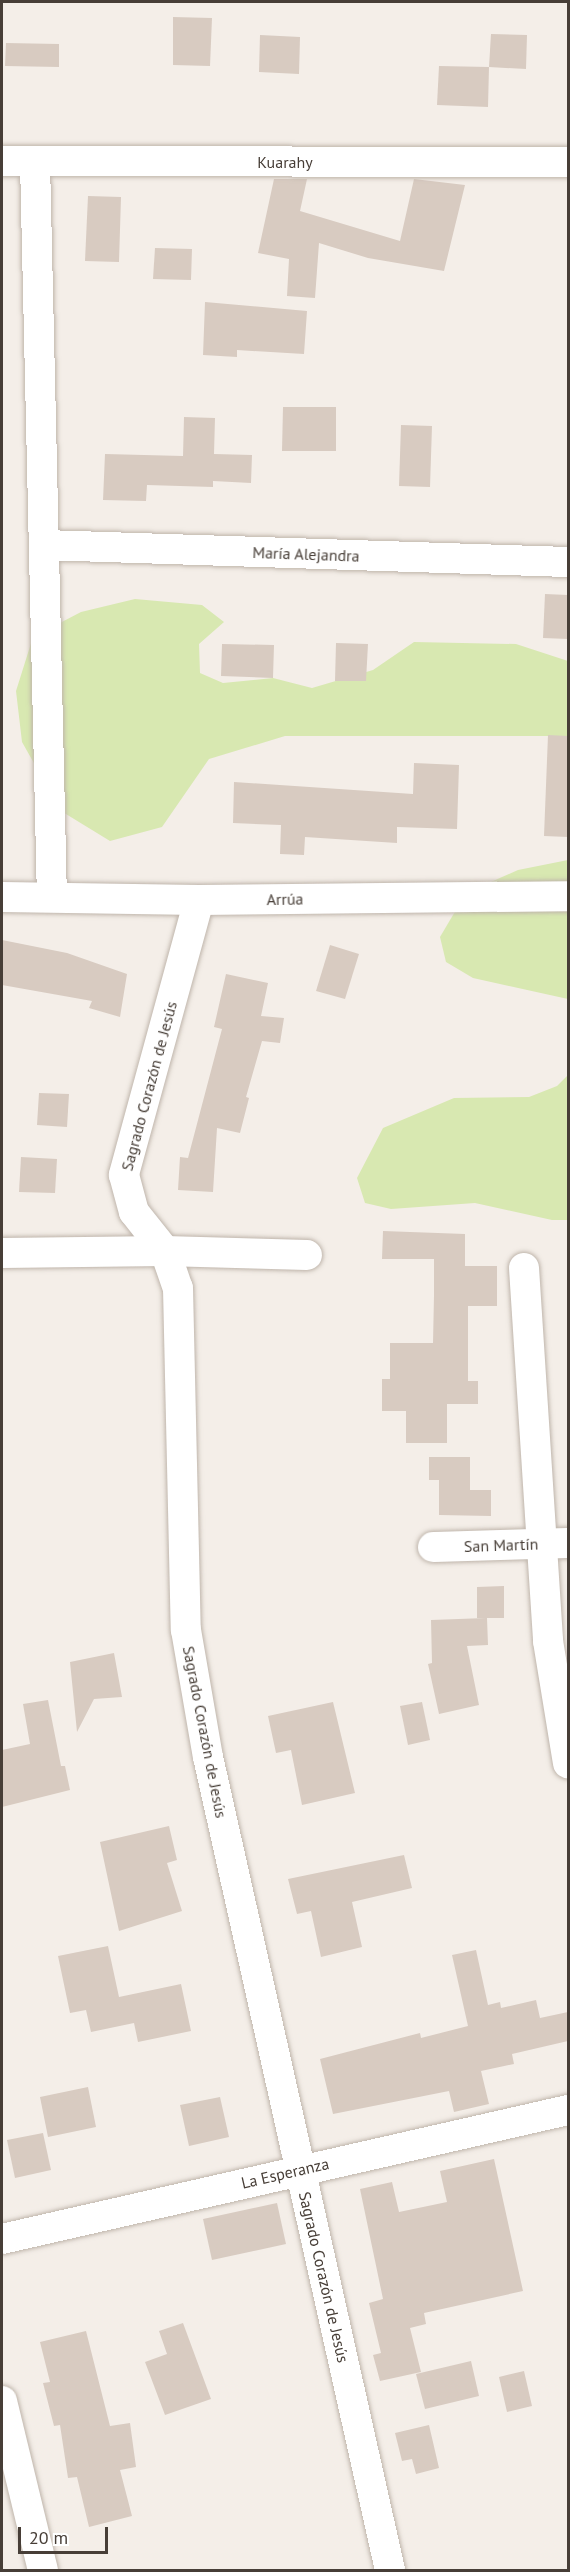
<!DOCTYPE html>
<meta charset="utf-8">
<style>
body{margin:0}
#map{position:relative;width:570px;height:2572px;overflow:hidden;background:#f4eee8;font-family:"PT Sans",sans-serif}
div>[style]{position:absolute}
.green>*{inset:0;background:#d8e8b1}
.building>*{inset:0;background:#d8cbc1}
.roads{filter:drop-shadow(0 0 2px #bfb5ab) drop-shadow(0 0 2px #bfb5ab)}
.minor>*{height:30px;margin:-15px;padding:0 15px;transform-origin:15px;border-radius:15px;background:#fff}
span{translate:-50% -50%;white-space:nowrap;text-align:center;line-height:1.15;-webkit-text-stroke:4.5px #fff;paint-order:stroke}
.street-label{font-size:16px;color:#473e37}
.frame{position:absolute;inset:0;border:3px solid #473e37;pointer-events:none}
.scale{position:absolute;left:18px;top:2527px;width:90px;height:27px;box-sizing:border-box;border:3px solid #473e37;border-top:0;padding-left:8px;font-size:18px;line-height:21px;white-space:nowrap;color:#473e37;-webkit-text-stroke:4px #fff;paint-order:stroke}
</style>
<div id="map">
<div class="green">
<div style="clip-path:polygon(135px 599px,202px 605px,224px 622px,199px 644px,200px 673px,223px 683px,273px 678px,312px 688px,373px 670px,414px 642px,516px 644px,568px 661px,568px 736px,285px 736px,209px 759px,162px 827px,110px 841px,61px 811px,22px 742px,16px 691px,33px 637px,81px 612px)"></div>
<div style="clip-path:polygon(568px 860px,568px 999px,473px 978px,446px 962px,440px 937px,466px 893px,518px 870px)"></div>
<div style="clip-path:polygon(568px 1075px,568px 1220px,552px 1220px,475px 1203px,391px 1209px,365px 1203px,357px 1178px,383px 1128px,454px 1098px,529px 1097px,557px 1086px)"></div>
</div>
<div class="building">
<div style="clip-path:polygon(173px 17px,212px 18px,210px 66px,173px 65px)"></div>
<div style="clip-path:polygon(491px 34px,527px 35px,526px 69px,489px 67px)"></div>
<div style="clip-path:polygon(260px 35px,300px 37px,299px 74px,259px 72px)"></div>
<div style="clip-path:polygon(6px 43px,59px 44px,59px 67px,5px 66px)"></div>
<div style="clip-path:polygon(439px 66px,489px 67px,488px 107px,437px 105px)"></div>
<div style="clip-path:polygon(274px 179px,307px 179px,300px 211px,400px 241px,414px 179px,465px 185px,444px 271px,368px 258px,319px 243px,315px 298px,287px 296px,289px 259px,258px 253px)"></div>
<div style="clip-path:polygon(88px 196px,121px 197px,119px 262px,85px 261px)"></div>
<div style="clip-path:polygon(155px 248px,192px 249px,191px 280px,153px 279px)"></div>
<div style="clip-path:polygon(205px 302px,307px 311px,304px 354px,237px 350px,237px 357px,203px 355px)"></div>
<div style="clip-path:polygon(283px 407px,336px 407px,336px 451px,282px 451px)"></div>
<div style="clip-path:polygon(184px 417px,215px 418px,214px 454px,252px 455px,251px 483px,213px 481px,213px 487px,147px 485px,146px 501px,103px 500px,105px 454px,183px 456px)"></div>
<div style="clip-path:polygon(401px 425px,432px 426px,430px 487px,399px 486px)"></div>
<div style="clip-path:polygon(545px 594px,568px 595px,568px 639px,543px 638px)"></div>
<div style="clip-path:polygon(336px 643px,368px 644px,366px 681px,335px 681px)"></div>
<div style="clip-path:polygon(222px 644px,274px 645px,273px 678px,221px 676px)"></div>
<div style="clip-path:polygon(548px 735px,568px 736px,568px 837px,544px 836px)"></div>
<div style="clip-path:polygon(414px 763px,459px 765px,457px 829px,397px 827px,397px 843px,305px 837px,304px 855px,280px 854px,281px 825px,233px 823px,234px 782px,413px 794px)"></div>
<div style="clip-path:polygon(2px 940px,67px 953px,127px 974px,120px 1017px,89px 1008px,92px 1001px,2px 985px)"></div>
<div style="clip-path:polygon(330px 945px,359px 954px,345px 999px,316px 991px)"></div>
<div style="clip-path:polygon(226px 974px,268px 983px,261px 1016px,284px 1018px,280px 1043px,262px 1041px,246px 1097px,249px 1098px,240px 1133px,217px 1128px,213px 1192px,178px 1190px,180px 1157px,188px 1158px,222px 1029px,214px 1027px)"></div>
<div style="clip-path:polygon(39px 1093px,69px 1094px,67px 1127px,37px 1125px)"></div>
<div style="clip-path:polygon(21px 1157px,57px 1159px,55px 1193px,19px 1192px)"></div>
<div style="clip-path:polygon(383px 1231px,465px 1234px,465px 1266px,497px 1266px,497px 1306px,468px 1306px,468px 1381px,478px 1381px,478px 1404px,447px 1404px,447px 1443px,406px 1443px,406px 1411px,382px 1411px,382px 1379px,390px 1379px,390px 1343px,433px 1343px,434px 1295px,434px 1259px,382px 1259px)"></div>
<div style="clip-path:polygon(429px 1457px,470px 1457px,470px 1490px,491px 1490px,491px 1516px,439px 1515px,439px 1480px,429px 1480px)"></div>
<div style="clip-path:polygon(504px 1586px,504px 1618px,487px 1618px,488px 1645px,467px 1646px,479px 1705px,439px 1714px,428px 1664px,432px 1663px,431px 1620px,486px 1618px,477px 1618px,477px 1587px)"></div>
<div style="clip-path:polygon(114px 1653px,122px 1697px,94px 1699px,77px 1732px,70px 1662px)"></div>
<div style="clip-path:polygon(48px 1700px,61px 1766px,65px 1766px,70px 1790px,2px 1807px,2px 1750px,30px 1744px,23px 1704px)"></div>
<div style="clip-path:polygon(333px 1702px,355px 1793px,302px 1805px,291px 1750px,276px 1753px,268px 1716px)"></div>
<div style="clip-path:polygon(422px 1702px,430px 1740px,408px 1745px,400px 1706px)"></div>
<div style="clip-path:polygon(169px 1826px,177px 1860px,167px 1863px,182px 1911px,119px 1931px,100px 1842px)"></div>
<div style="clip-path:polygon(404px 1855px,412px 1888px,352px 1902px,362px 1947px,321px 1957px,311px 1911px,297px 1914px,288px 1879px)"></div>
<div style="clip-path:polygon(108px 1946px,119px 1997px,181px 1984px,191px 2031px,138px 2042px,134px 2023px,91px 2032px,86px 2010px,70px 2013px,58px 1956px)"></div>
<div style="clip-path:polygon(476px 1950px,488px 2005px,500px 2002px,501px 2008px,536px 2000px,540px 2018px,568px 2012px,568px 2041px,512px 2054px,514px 2064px,481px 2071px,489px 2104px,454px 2112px,449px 2091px,333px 2114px,320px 2059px,420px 2033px,421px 2038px,468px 2026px,452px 1955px)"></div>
<div style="clip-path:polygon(88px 2087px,96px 2127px,48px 2137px,40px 2097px)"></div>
<div style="clip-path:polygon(220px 2097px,229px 2137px,189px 2146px,180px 2105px)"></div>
<div style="clip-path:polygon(43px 2133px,51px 2170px,15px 2178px,7px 2140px)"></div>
<div style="clip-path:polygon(494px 2159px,523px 2291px,424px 2313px,426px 2324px,410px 2328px,421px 2372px,380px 2381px,373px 2355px,381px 2353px,369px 2303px,383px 2299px,360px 2189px,392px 2182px,399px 2212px,447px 2202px,440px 2171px)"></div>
<div style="clip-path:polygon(277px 2203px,286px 2244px,212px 2260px,203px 2219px)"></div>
<div style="clip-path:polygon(183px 2323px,211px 2399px,165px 2415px,145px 2362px,167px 2354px,159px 2331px)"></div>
<div style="clip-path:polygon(86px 2331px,110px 2426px,130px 2423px,136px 2467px,120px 2470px,132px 2516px,89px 2527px,77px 2477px,68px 2478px,60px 2425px,54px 2426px,43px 2383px,50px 2382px,40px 2342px)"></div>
<div style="clip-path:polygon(471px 2361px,479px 2396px,425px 2409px,416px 2374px)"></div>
<div style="clip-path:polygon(524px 2371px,532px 2406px,507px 2412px,499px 2377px)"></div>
<div style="clip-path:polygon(429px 2425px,439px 2468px,416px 2474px,412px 2459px,402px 2461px,395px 2433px)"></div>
</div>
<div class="roads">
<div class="minor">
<div style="left:2px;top:161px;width:566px;rotate:0.1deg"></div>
<div style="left:35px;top:162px;width:735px;rotate:88.68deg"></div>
<div style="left:44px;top:545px;width:524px;rotate:1.86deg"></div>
<div style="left:2px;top:897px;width:197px;rotate:0.9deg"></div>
<div style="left:199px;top:900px;width:369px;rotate:-0.6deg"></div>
<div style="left:199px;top:900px;width:285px;rotate:105.3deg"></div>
<div style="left:124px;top:1175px;width:38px;rotate:75deg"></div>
<div style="left:134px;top:1212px;width:50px;rotate:51.5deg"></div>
<div style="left:165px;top:1251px;width:39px;rotate:71deg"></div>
<div style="left:178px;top:1288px;width:342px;rotate:88.7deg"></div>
<div style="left:186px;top:1630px;width:129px;rotate:80.2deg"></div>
<div style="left:208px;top:1757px;width:833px;rotate:77.38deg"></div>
<div style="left:2px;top:1253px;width:163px;rotate:-0.7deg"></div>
<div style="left:165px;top:1251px;width:142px;rotate:1.6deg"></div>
<div style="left:524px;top:1268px;width:374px;rotate:86.3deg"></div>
<div style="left:548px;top:1641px;width:124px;rotate:80.7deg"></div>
<div style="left:433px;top:1547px;width:135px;rotate:-1.7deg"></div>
<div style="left:2px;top:2239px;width:581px;rotate:-12.84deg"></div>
<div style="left:2px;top:2401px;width:174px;rotate:76.4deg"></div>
</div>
</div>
<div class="street-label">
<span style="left:285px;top:162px">Kuarahy</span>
<span style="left:306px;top:554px;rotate:2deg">María Alejandra</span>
<span style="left:285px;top:899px;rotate:-1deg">Arrúa</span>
<span style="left:149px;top:1086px;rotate:-75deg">Sagrado Corazón de Jesús</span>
<span style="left:501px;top:1545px;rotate:-2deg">San Martín</span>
<span style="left:205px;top:1732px;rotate:79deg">Sagrado Corazón de Jesús</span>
<span style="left:285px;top:2173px;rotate:-13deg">La Esperanza</span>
<span style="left:324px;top:2277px;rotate:77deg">Sagrado Corazón de Jesús</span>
</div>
<div class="frame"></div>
<div class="scale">20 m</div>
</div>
